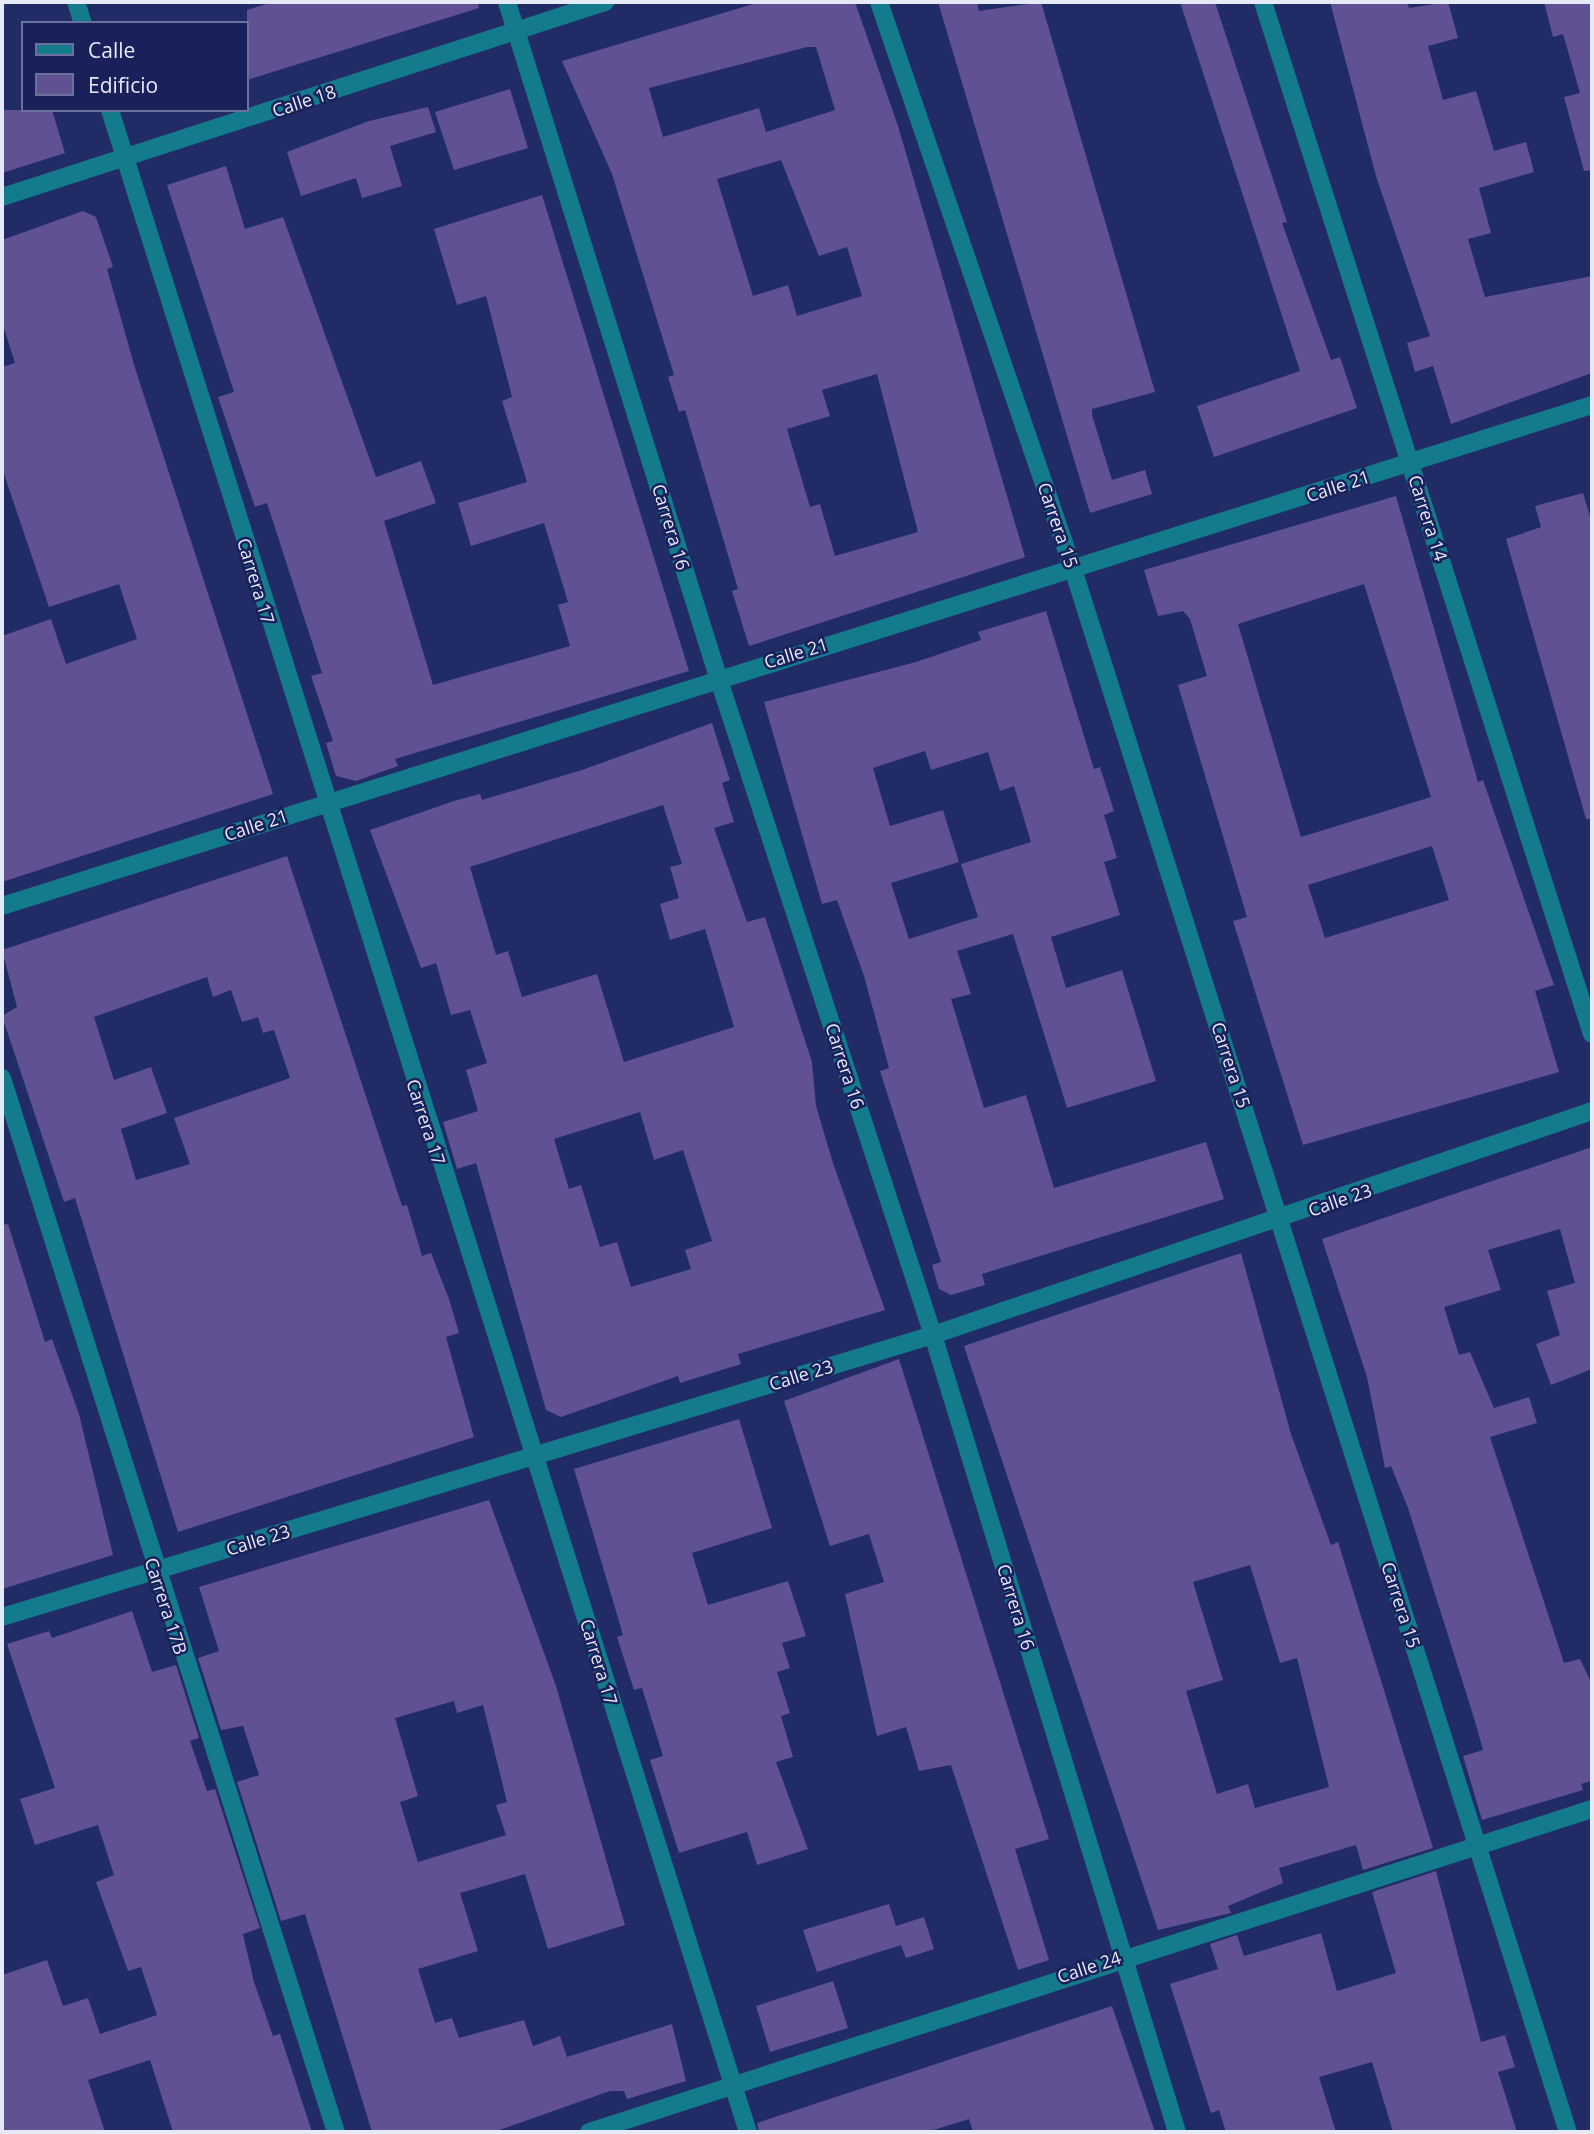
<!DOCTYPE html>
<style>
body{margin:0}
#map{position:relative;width:1594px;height:2134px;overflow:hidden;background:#212b66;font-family:"Open Sans",sans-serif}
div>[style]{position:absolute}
.building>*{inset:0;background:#605193}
.minor>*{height:18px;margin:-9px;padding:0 9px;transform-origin:9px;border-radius:9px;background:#147b8c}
.tertiary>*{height:18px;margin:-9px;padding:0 9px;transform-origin:9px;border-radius:9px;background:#147b8c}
span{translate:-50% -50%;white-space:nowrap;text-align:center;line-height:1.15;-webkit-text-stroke:5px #19205a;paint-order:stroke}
.street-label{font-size:18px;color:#e5eaf9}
.frame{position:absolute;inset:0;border:4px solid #e5eaf9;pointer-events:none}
.legend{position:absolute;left:21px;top:21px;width:228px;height:91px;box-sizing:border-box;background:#19205a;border:2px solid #6b719a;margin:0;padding:9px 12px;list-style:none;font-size:21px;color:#e5eaf9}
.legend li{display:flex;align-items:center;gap:14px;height:35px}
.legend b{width:35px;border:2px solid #6b719a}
</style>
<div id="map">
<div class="building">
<div style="clip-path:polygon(273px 2px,478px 2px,479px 8px,247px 80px,247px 10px)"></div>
<div style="clip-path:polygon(evenodd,760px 2px,855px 2px,898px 126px,1025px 557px,749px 646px,732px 591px,738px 589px,685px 410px,679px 412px,668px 377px,674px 375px,612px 174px,562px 61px,760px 2px,807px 47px,816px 47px,835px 110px,766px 132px,759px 108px,663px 137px,649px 88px,807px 47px,760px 2px,781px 160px,819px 256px,847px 247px,862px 296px,797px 316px,788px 285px,753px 296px,717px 179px,781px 160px,760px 2px,877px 374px,918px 532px,835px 556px,820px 504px,810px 507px,787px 429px,830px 416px,822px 390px,877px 374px)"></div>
<div style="clip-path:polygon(938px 2px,977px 2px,979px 11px,1041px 2px,1155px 392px,1092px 409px,1092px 415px,1112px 480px,1145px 470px,1152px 494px,1090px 513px)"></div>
<div style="clip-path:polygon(1180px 2px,1215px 2px,1287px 222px,1282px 223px,1331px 360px,1340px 357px,1357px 408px,1214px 457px,1197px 406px,1300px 371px)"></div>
<div style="clip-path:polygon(1330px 2px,1407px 2px,1409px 8px,1448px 2px,1458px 38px,1428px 46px,1443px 100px,1476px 91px,1494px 151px,1526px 142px,1534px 172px,1479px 188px,1491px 233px,1468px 239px,1485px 297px,1592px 276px,1592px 373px,1451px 424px,1433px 366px,1415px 372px,1407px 343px,1430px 336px,1376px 176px)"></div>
<div style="clip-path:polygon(1544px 2px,1592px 2px,1592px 170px,1584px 171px,1564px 97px,1580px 93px,1563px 34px,1553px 37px)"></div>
<div style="clip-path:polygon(510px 89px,528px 148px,454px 170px,435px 112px)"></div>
<div style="clip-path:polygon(428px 107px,436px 132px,390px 146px,402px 186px,362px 198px,356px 178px,301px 196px,287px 152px,369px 121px)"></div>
<div style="clip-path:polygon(2px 110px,52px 110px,65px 153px,2px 173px)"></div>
<div style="clip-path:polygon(226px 166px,245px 229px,283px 217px,376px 477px,421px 461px,436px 503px,384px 521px,433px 685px,570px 646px,558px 605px,568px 602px,544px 523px,471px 546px,458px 503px,527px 482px,502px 401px,512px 397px,486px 296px,457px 305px,434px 229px,542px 195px,689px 671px,395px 759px,398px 766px,356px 781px,336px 776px,326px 743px,333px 741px,311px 676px,322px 673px,267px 503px,255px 507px,218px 397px,234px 392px,167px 185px)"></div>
<div style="clip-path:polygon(83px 211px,96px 217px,113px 267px,107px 269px,135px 368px,273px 794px,2px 882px,2px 636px,51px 619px,66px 664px,137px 639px,119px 584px,49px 607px,2px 468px,2px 367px,15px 363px,2px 322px,2px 240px)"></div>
<div style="clip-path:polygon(1583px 493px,1592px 523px,1592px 819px,1586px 819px,1506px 539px,1541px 527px,1535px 506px)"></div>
<div style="clip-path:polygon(evenodd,1396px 496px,1478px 782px,1483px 780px,1554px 985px,1535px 991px,1559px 1072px,1303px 1145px,1233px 921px,1247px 917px,1178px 685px,1207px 676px,1190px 619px,1183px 611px,1158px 616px,1144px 570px,1396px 496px,1364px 584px,1431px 797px,1301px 837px,1238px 624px,1364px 584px,1396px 496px,1432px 846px,1449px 900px,1325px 938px,1308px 885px,1432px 846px)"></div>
<div style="clip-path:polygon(evenodd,1046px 611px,1094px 769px,1100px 767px,1114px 811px,1104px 815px,1117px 858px,1104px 862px,1120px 915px,1051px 937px,1066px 988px,1122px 970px,1156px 1081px,1067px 1108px,1013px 934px,957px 951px,971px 994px,951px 999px,984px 1108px,1026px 1095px,1054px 1188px,1206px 1142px,1224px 1199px,982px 1274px,985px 1285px,951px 1295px,939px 1289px,932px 1265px,941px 1262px,880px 1071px,889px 1068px,864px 976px,837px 900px,822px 904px,764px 702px,916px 662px,981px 640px,978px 632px,1046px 611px,925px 751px,931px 770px,988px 752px,1000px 791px,1014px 786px,1031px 842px,961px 864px,978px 917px,909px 939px,891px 883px,959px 862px,943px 810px,890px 826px,873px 768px,925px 751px)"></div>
<div style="clip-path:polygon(evenodd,712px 723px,730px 780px,722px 783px,734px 822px,714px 828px,747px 922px,765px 917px,812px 1062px,816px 1106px,833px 1163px,885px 1310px,738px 1354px,741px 1364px,680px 1383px,678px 1376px,561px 1417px,546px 1410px,476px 1163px,457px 1169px,443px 1122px,478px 1111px,466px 1070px,487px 1063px,470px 1010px,451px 1015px,436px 963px,421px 968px,370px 830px,454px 801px,480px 794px,482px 800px,582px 770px,712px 723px,663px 805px,682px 864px,670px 867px,679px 898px,660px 904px,670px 940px,705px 929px,734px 1027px,624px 1062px,597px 974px,522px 997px,508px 951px,496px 955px,470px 867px,663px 805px,712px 723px,640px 1112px,654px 1160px,683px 1150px,712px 1241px,685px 1250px,691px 1269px,631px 1287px,617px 1242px,600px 1247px,581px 1185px,569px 1189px,554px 1139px,640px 1112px)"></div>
<div style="clip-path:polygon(evenodd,287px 856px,402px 1206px,407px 1205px,422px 1256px,431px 1253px,449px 1299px,459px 1333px,446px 1337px,474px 1437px,178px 1532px,75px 1198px,64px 1202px,2px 1016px,17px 1007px,2px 950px,287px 856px,207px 977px,213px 997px,231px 990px,242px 1022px,258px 1017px,263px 1033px,274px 1030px,290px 1078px,174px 1118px,190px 1164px,136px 1180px,121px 1129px,167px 1113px,151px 1067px,114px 1080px,94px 1017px,207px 977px)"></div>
<div style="clip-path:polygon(1592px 1147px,1592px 1369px,1551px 1385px,1536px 1344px,1560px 1335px,1547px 1291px,1575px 1283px,1560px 1229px,1488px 1250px,1501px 1290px,1444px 1307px,1459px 1355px,1470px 1352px,1494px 1408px,1529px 1397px,1537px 1423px,1490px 1437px,1564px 1663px,1580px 1659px,1592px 1684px,1592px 1781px,1581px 1784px,1583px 1790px,1482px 1820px,1463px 1756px,1483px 1750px,1474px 1718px,1408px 1508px,1391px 1466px,1385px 1468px,1367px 1377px,1322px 1239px)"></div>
<div style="clip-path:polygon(8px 1224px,45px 1342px,52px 1339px,79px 1414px,113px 1555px,2px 1589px,2px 1225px)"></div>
<div style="clip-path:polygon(evenodd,1241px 1253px,1291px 1434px,1331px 1545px,1338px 1542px,1433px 1848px,1363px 1870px,1356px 1845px,1279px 1868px,1283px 1883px,1228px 1906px,1231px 1913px,1158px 1930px,964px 1346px,1241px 1253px,1250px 1565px,1280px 1663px,1297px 1658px,1329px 1787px,1255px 1808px,1248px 1784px,1217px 1794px,1186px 1691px,1223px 1680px,1193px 1582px,1250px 1565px)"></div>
<div style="clip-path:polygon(899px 1359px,1049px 1839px,1015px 1849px,1049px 1960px,1018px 1970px,951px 1765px,919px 1771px,906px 1727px,877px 1736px,845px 1594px,884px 1582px,869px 1534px,830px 1546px,784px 1401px)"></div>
<div style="clip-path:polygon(739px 1419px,772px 1528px,692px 1553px,708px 1605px,788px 1581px,806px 1636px,782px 1643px,790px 1668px,777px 1672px,790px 1713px,781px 1716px,793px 1757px,776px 1762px,808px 1849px,757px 1865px,747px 1832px,679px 1853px,650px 1760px,663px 1756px,642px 1688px,634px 1690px,617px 1637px,623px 1635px,574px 1469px)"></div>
<div style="clip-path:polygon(evenodd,489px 1500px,556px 1686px,625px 1925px,548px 1949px,525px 1874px,460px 1893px,478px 1951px,418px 1969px,435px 2023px,452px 2018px,459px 2038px,524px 2020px,533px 2046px,560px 2036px,567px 2057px,672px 2024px,686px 2081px,627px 2099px,624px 2091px,610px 2091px,494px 2132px,372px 2132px,305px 1914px,281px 1921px,237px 1782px,259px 1775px,243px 1726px,221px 1730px,198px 1658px,219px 1651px,199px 1587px,489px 1500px,454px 1701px,457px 1713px,483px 1705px,507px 1802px,496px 1805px,506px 1835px,418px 1862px,400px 1802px,418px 1796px,395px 1718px,454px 1701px)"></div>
<div style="clip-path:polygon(132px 1611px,152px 1672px,176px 1665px,199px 1738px,190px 1741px,207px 1791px,215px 1789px,260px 1928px,243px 1934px,254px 1982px,273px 2036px,280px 2034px,312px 2132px,173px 2132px,150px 2060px,88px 2080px,105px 2132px,2px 2132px,2px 1975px,47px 1960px,63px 2006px,88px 1998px,100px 2034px,157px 2015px,141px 1967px,128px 1971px,96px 1882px,114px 1875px,98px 1825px,35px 1845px,20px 1799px,55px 1788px,7px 1644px,49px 1631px,52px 1638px)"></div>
<div style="clip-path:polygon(1436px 1871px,1481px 2042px,1505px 2035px,1515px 2067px,1498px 2072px,1517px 2132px,1393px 2132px,1372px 2062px,1319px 2077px,1336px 2132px,1226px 2132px,1219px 2110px,1211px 2113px,1170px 1984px,1218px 1969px,1210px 1944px,1237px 1935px,1244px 1956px,1321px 1933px,1337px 1991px,1396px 1973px,1372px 1892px)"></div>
<div style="clip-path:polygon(889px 1904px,896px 1926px,924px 1917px,934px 1949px,906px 1958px,901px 1945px,817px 1972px,803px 1930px)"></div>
<div style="clip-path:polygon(833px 1981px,848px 2028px,770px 2052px,756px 2006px)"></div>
<div style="clip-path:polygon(1112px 2006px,1155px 2132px,973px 2132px,969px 2119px,927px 2132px,759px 2132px,757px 2123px)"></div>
</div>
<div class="minor">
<div style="left:76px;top:2px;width:22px;rotate:72deg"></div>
<div style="left:507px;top:2px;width:707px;rotate:72.64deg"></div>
<div style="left:718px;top:677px;width:692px;rotate:71.91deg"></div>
<div style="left:933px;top:1335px;width:834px;rotate:72.98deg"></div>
<div style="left:1263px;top:2px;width:1083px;rotate:72.32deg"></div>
<div style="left:110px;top:110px;width:2120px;rotate:72.49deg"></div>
<div style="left:2px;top:197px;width:634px;rotate:-17.92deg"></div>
<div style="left:2px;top:906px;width:1667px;rotate:-17.49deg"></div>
<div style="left:2px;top:1078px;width:1106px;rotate:72.42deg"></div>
<div style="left:2px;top:1617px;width:973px;rotate:-16.85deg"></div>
<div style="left:933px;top:1335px;width:696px;rotate:-18.77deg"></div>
</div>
<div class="tertiary">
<div style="left:879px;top:2px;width:599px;rotate:71.11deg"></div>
<div style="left:1073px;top:569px;width:1640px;rotate:72.43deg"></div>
<div style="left:589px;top:2132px;width:1054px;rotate:-17.85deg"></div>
</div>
<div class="street-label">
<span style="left:304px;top:101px;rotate:-18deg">Calle 18</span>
<span style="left:1338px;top:486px;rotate:-18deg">Calle 21</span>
<span style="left:1428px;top:518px;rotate:72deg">Carrera 14</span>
<span style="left:1058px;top:525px;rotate:71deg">Carrera 15</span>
<span style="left:671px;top:527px;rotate:73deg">Carrera 16</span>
<span style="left:256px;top:581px;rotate:73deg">Carrera 17</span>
<span style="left:796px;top:653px;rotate:-17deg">Calle 21</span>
<span style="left:256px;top:825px;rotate:-18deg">Calle 21</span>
<span style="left:1231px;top:1065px;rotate:72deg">Carrera 15</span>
<span style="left:845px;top:1066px;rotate:72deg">Carrera 16</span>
<span style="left:426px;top:1122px;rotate:72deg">Carrera 17</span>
<span style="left:1340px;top:1200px;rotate:-19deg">Calle 23</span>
<span style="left:801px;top:1375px;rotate:-17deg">Calle 23</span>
<span style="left:258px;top:1540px;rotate:-17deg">Calle 23</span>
<span style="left:1401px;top:1605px;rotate:72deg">Carrera 15</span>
<span style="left:166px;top:1606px;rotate:72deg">Carrera 17B</span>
<span style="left:1016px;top:1607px;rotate:73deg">Carrera 16</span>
<span style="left:599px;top:1662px;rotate:73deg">Carrera 17</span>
<span style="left:1089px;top:1967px;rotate:-18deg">Calle 24</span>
</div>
<div class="frame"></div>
<ul class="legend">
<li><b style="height:9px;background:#147b8c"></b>Calle</li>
<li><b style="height:19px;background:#605193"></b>Edificio</li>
</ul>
</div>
